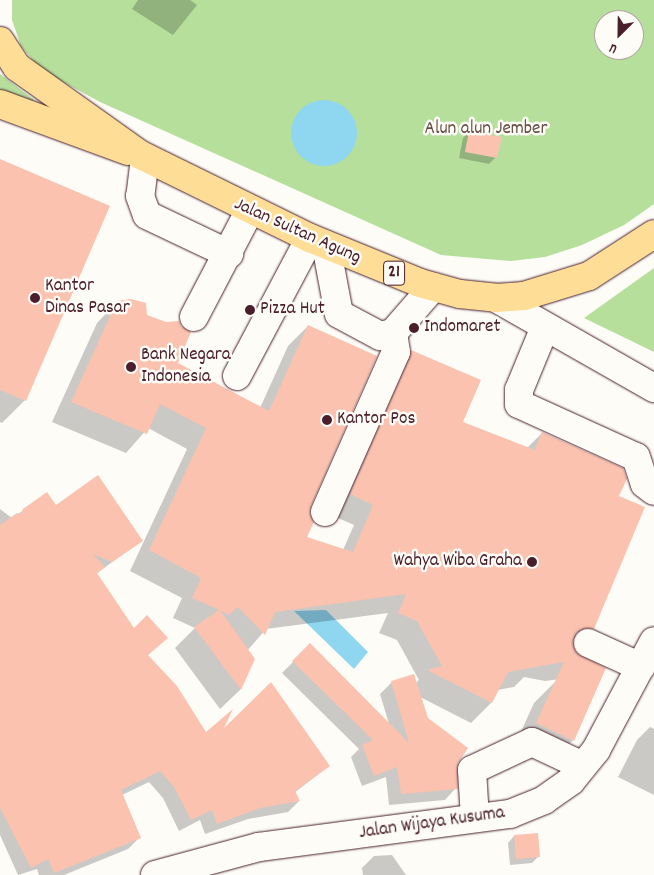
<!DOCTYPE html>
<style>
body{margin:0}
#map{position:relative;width:654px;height:875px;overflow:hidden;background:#fdfcf7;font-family:Dekko,sans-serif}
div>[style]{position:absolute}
.green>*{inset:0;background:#b6df9b}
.water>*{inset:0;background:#8fd6f1}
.round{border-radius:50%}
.shadow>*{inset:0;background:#0003}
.building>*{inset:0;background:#fac2af}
.roads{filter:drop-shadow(0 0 1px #4a1f2b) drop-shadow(0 0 1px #4a1f2b)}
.minor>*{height:28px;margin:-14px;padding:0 14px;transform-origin:14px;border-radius:14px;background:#fdfcf7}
.major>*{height:28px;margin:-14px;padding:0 14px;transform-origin:14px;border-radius:14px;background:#fedd96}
.highway>*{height:28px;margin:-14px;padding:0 14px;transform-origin:14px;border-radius:14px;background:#fedd96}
.dots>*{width:14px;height:14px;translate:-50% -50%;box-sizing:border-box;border:2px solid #fdfcf7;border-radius:50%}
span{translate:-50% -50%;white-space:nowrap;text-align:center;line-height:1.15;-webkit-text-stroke:5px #fdfcf7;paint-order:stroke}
.shield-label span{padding:1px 4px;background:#fdfcf7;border:1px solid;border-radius:4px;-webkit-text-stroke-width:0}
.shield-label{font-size:18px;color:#4a1f2b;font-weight:700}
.park-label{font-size:19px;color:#654f47}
.street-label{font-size:19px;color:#4a1f2b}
.poi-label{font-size:19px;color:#4a1f2b}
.left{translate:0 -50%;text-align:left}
.right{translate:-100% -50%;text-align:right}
.north{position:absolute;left:594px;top:10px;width:50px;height:50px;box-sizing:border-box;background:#fdfcf7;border:1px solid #b5a4a5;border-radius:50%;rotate:203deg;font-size:14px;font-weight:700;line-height:20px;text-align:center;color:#4a1f2b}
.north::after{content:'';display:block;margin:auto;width:18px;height:22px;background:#4a1f2b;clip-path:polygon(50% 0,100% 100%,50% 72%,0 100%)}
</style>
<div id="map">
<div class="green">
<div style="clip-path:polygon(evenodd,12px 0,654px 0,654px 204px,624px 225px,582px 245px,545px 257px,511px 261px,441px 255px,100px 102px,41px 70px,21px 46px,12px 20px,12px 0,604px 20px,634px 20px,634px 50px,604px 50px,604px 20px)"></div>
<div style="clip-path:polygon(0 74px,33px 99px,34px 102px,0 91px)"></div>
<div style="clip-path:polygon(654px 268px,654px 352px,584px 318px)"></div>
</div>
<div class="water">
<div class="round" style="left:291px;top:100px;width:66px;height:66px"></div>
<div style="clip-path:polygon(326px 610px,368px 652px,354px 669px,294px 611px)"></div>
</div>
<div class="shadow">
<div style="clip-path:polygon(138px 0,190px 0,197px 5px,173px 35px,132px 9px)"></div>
<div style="clip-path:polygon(469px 132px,496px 157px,489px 164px,459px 158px,463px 138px)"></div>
<div style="clip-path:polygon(0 160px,25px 400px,2px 423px,0 422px)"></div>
<div style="clip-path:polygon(117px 302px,146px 316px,176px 364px,260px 408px,288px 346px,308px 326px,310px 505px,305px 538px,343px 550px,354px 525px,331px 515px,392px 372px,412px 352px,461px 422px,527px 448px,542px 433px,618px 496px,593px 628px,573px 648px,560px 679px,545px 681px,524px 677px,514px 687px,497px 690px,491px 703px,471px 723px,420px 697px,426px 719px,457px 762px,456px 788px,445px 800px,389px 805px,386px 777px,362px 786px,351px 757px,359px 749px,282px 673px,310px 645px,389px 724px,380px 694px,392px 682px,416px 683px,419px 680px,397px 640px,379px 633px,388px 613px,266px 629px,247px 651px,253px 659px,240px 690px,220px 709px,175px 648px,195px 628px,173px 618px,182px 598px,130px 571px,187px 449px,148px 428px,126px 453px,52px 422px,97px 323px)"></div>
<div style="clip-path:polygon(56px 506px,141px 541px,96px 574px,133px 629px,166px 638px,147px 656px,206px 734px,221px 734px,329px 766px,294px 793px,299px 801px,288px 812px,248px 819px,205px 834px,200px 820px,179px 831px,163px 798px,149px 782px,122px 795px,139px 838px,128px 849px,64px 875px,39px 875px,37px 869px,18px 875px,0 835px,0 509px,12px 518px,24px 510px)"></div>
<div style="clip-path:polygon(557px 680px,573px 740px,550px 763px,514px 747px,534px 703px)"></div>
<div style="clip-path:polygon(650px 727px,654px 729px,654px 795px,618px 777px,637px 740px)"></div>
<div style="clip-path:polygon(514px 836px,539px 856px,532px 863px,510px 865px,508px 843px)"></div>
<div style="clip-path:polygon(392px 855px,406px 875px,363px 875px,362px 868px,374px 856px)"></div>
</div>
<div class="building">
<div style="clip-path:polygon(469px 131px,502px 137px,497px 158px,465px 152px)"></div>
<div style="clip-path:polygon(0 159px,110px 206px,26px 401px,0 390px)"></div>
<div style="clip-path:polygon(131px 299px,146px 303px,147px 315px,166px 322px,179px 321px,181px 326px,191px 332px,178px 363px,269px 411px,308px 325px,377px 356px,311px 506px,310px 514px,314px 522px,307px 537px,353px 552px,373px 505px,350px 494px,411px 350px,481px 380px,463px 422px,535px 450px,542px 432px,623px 468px,627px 479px,619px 496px,645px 507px,594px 629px,579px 630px,574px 637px,576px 652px,606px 668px,574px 741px,536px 723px,564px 662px,508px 672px,492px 703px,427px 670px,442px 666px,417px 621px,398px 613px,406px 594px,275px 612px,265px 635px,238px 607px,229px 615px,220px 610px,255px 659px,241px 690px,194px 627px,219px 610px,192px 598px,201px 578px,149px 550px,206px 428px,160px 404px,147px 434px,71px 402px,117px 301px)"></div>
<div style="clip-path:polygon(98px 475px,143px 541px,112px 562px,93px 554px,105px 567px,97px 573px,134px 628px,147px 615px,168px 638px,148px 655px,177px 686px,206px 732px,233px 709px,224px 728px,271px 682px,330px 766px,295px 791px,300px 801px,260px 808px,217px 824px,212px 810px,191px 820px,174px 787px,160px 771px,121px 790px,141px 838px,54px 873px,48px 859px,31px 868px,0 808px,0 525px,17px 513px,21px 514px,23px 509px,47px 492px,56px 505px)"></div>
<div style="clip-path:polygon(310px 643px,409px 743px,391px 681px,414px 674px,428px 718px,468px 748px,458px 763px,458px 789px,401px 794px,397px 767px,374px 776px,362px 745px,373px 740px,292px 661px)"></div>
<div style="clip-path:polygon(538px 833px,540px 857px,516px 859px,514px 835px)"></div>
</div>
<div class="roads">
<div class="minor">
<div style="left:145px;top:158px;width:38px;rotate:97deg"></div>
<div style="left:140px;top:196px;width:20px;rotate:70deg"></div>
<div style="left:147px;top:215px;width:91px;rotate:25.4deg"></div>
<div style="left:326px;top:245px;width:70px;rotate:79.3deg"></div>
<div style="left:339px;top:314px;width:47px;rotate:28.2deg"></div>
<div style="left:380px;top:336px;width:13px;rotate:-13deg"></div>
<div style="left:393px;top:333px;width:61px;rotate:-49deg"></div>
<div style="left:496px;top:298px;width:182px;rotate:29.7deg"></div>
<div style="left:194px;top:317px;width:121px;rotate:-62.4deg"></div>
<div style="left:545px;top:327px;width:68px;rotate:112.4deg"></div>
<div style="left:519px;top:390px;width:14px;rotate:90deg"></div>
<div style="left:519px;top:404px;width:128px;rotate:24.4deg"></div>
<div style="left:636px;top:457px;width:28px;rotate:72deg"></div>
<div style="left:645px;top:484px;width:11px;rotate:38deg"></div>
<div style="left:237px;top:376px;width:156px;rotate:-62.1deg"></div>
<div style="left:325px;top:512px;width:175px;rotate:-66.1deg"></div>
<div style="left:396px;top:352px;width:19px;rotate:-99deg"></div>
<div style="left:588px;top:643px;width:58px;rotate:24.4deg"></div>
<div style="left:475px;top:818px;width:48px;rotate:-93.6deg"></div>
<div style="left:472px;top:770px;width:66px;rotate:-25deg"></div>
<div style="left:532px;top:742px;width:56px;rotate:25.2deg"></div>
<div style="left:155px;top:875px;width:108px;rotate:-15.1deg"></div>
<div style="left:259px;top:847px;width:253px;rotate:-7.5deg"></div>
<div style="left:510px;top:814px;width:37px;rotate:-22deg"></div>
<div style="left:544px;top:800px;width:33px;rotate:-35deg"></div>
<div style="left:571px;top:781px;width:40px;rotate:-51deg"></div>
<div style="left:596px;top:750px;width:123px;rotate:-62deg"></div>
</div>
<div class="major">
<div style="left:0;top:104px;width:136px;rotate:20.2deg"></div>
</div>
<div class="highway">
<div style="left:0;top:41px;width:31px;rotate:57deg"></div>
<div style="left:17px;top:67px;width:152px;rotate:35.4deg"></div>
<div style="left:141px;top:155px;width:188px;rotate:26.2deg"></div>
<div style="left:310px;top:238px;width:119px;rotate:22.2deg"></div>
<div style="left:420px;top:283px;width:41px;rotate:15.4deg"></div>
<div style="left:460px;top:294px;width:36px;rotate:6deg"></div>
<div style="left:496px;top:298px;width:28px;rotate:-4deg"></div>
<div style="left:524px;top:296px;width:68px;rotate:-17.1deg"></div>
<div style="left:589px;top:276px;width:77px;rotate:-32.9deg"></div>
</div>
</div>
<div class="dots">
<div style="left:35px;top:298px;background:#4a1f2b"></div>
<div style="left:250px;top:310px;background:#4a1f2b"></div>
<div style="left:414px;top:328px;background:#4a1f2b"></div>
<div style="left:131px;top:367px;background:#4a1f2b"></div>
<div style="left:327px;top:420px;background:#4a1f2b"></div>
<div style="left:532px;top:562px;background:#4a1f2b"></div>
</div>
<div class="shield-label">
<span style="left:394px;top:273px">21</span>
</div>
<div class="park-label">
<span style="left:486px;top:130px">Alun alun Jember</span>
</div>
<div class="street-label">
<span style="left:297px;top:232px;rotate:24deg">Jalan Sultan Agung</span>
<span style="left:432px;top:824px;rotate:-8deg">Jalan Wijaya Kusuma</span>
</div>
<div class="poi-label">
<span class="left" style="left:45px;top:298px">Kantor<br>Dinas Pasar</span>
<span class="left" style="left:260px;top:310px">Pizza Hut</span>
<span class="left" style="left:424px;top:328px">Indomaret</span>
<span class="left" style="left:141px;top:367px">Bank Negara<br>Indonesia</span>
<span class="left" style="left:337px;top:420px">Kantor Pos</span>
<span class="right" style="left:522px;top:562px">Wahya Wiba Graha</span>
</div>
<div class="north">U</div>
</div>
